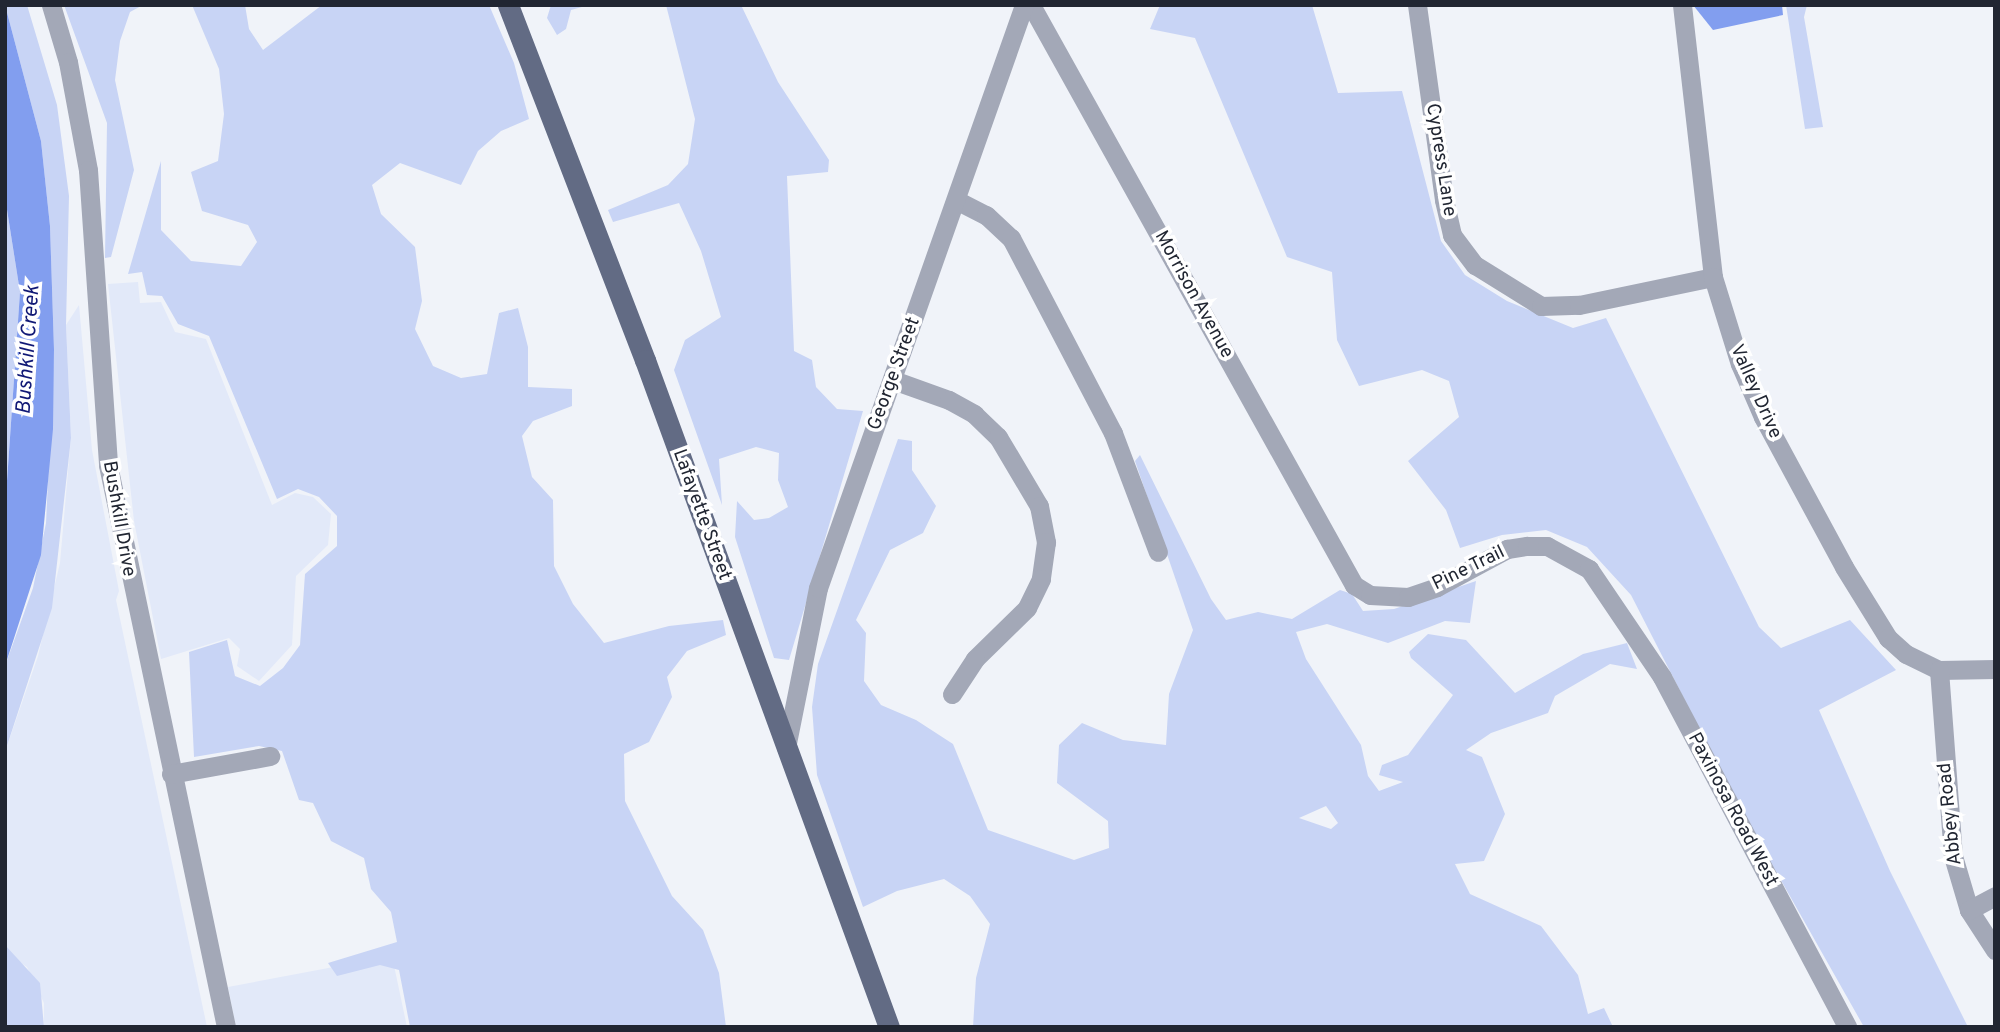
<!DOCTYPE html>
<style>
body{margin:0}
#map{position:relative;width:2000px;height:1032px;overflow:hidden;background:#f0f3f9;font-family:Overpass,sans-serif}
div>[style]{position:absolute}
.built>*{inset:0;background:#e2e9f9}
.green>*{inset:0;background:#c8d4f5}
.water>*{inset:0;background:#829eef}
.minor>*{height:19px;margin:-9.5px;padding:0 9.5px;transform-origin:9.5px;border-radius:9.5px;background:#a3a8b7}
.major>*{height:21px;margin:-10.5px;padding:0 10.5px;transform-origin:10.5px;border-radius:10.5px;background:#626b84}
span{translate:-50% -50%;white-space:nowrap;text-align:center;line-height:1.15;-webkit-text-stroke:7px #fff;paint-order:stroke}
.street-label{font-size:19px;color:#212632}
.water-label{font-size:21px;color:#101875;font-style:italic}
.frame{position:absolute;inset:0;border:7px solid #212632;pointer-events:none}
</style>
<div id="map">
<div class="built">
<div style="clip-path:polygon(138px 282px,140px 303px,161px 302px,175px 332px,206px 339px,272px 505px,295px 493px,313px 497px,331px 514px,328px 545px,296px 576px,292px 645px,259px 681px,237px 666px,240px 649px,229px 638px,161px 659px,134px 521px,108px 284px)"></div>
<div style="clip-path:polygon(79px 305px,92px 450px,119px 591px,116px 600px,207px 1027px,44px 1027px,44px 1003px,27px 967px,12px 957px,5px 945px,5px 752px,38px 656px,60px 563px,71px 437px,66px 325px)"></div>
<div style="clip-path:polygon(392px 956px,407px 1027px,236px 1027px,228px 987px)"></div>
</div>
<div class="green">
<div style="clip-path:polygon(5px 5px,27px 5px,57px 105px,69px 196px,66px 325px,71px 438px,52px 608px,5px 752px,5px 666px,33px 588px,46px 523px,54px 349px,50px 226px,41px 141px)"></div>
<div style="clip-path:polygon(64px 5px,143px 5px,130px 12px,120px 41px,115px 80px,134px 170px,111px 257px,105px 258px,107px 123px)"></div>
<div style="clip-path:polygon(192px 5px,245px 5px,249px 29px,263px 50px,322px 5px,489px 5px,514px 63px,529px 119px,501px 131px,478px 151px,461px 185px,400px 163px,372px 185px,381px 214px,415px 247px,422px 301px,415px 329px,433px 366px,461px 378px,487px 374px,499px 313px,518px 308px,528px 347px,528px 387px,572px 389px,572px 406px,533px 421px,522px 436px,532px 477px,553px 500px,554px 566px,573px 604px,604px 643px,669px 626px,723px 620px,726px 635px,687px 651px,667px 677px,672px 697px,649px 742px,624px 754px,625px 801px,672px 896px,703px 930px,719px 973px,726px 1027px,410px 1027px,399px 970px,380px 965px,337px 976px,328px 963px,397px 942px,391px 912px,371px 889px,364px 858px,331px 841px,313px 803px,299px 800px,282px 751px,259px 746px,194px 757px,189px 652px,227px 640px,235px 676px,260px 686px,283px 668px,300px 645px,305px 574px,337px 546px,337px 516px,319px 497px,298px 489px,277px 499px,209px 336px,178px 324px,162px 296px,147px 295px,142px 272px,128px 274px,161px 161px,161px 230px,191px 261px,241px 266px,257px 242px,248px 225px,202px 211px,191px 172px,218px 161px,224px 114px,219px 69px)"></div>
<div style="clip-path:polygon(551px 5px,589px 5px,571px 10px,566px 29px,557px 35px,547px 18px)"></div>
<div style="clip-path:polygon(666px 5px,741px 5px,778px 82px,829px 160px,828px 172px,787px 176px,794px 351px,812px 360px,816px 387px,837px 409px,863px 411px,789px 660px,774px 658px,735px 537px,737px 501px,754px 520px,769px 518px,788px 507px,778px 480px,779px 453px,756px 447px,719px 459px,722px 505px,674px 370px,685px 340px,721px 317px,701px 251px,679px 203px,613px 222px,608px 210px,668px 185px,688px 164px,695px 119px)"></div>
<div style="clip-path:polygon(1160px 5px,1312px 5px,1338px 93px,1402px 91px,1441px 241px,1465px 275px,1507px 301px,1573px 328px,1606px 318px,1759px 627px,1781px 648px,1850px 620px,1896px 670px,1819px 710px,1890px 871px,1968px 1027px,1864px 1027px,1740px 808px,1631px 595px,1587px 547px,1546px 530px,1502px 535px,1460px 548px,1446px 510px,1408px 461px,1459px 417px,1449px 381px,1422px 370px,1359px 386px,1337px 340px,1332px 272px,1287px 257px,1195px 38px,1150px 29px)"></div>
<div style="clip-path:polygon(1786px 5px,1807px 5px,1804px 17px,1823px 127px,1805px 129px)"></div>
<div style="clip-path:polygon(5px 197px,20px 292px,5px 510px)"></div>
<div style="clip-path:polygon(evenodd,898px 439px,912px 441px,912px 470px,936px 506px,923px 533px,890px 550px,856px 620px,866px 633px,864px 681px,881px 705px,916px 720px,953px 744px,988px 830px,1074px 860px,1109px 848px,1108px 821px,1057px 783px,1059px 745px,1082px 723px,1123px 740px,1166px 745px,1169px 694px,1193px 630px,1135px 461px,1140px 455px,1211px 599px,1226px 620px,1258px 612px,1292px 619px,1340px 590px,1352px 594px,1363px 611px,1394px 609px,1476px 581px,1470px 623px,1445px 621px,1388px 643px,1327px 624px,1296px 632px,1306px 659px,1361px 745px,1368px 776px,1379px 791px,1403px 782px,1379px 775px,1382px 765px,1408px 755px,1453px 695px,1411px 658px,1409px 652px,1428px 634px,1466px 640px,1515px 693px,1583px 654px,1627px 643px,1637px 669px,1610px 664px,1555px 696px,1548px 713px,1491px 733px,1466px 750px,1482px 757px,1505px 814px,1484px 861px,1455px 864px,1470px 894px,1541px 926px,1578px 975px,1588px 1014px,1604px 1008px,1613px 1027px,973px 1027px,976px 978px,990px 924px,970px 896px,944px 879px,897px 891px,863px 907px,817px 775px,812px 707px,818px 664px,898px 439px,1326px 806px,1338px 823px,1331px 829px,1299px 818px,1326px 806px)"></div>
<div style="clip-path:polygon(5px 945px,40px 983px,44px 1027px,5px 1027px)"></div>
</div>
<div class="water">
<div style="clip-path:polygon(5px 5px,41px 141px,50px 226px,54px 349px,53px 429px,41px 555px,5px 666px,5px 510px,20px 292px,5px 197px)"></div>
<div style="clip-path:polygon(1693px 5px,1782px 5px,1783px 15px,1713px 30px)"></div>
</div>
<div class="minor">
<div style="left:51px;top:5px;width:59px;rotate:73.4deg"></div>
<div style="left:68px;top:62px;width:110px;rotate:79.5deg"></div>
<div style="left:88px;top:170px;width:296px;rotate:86.1deg"></div>
<div style="left:108px;top:465px;width:574px;rotate:78.14deg"></div>
<div style="left:1031px;top:5px;width:664px;rotate:60.89deg"></div>
<div style="left:1354px;top:585px;width:19px;rotate:32deg"></div>
<div style="left:1370px;top:595px;width:38px;rotate:3deg"></div>
<div style="left:1408px;top:597px;width:31px;rotate:-19deg"></div>
<div style="left:1437px;top:587px;width:80px;rotate:-28.5deg"></div>
<div style="left:1507px;top:549px;width:20px;rotate:-9deg"></div>
<div style="left:1527px;top:546px;width:20px"></div>
<div style="left:1547px;top:546px;width:48px;rotate:28.7deg"></div>
<div style="left:1589px;top:569px;width:130px;rotate:55.9deg"></div>
<div style="left:1662px;top:677px;width:396px;rotate:62.1deg"></div>
<div style="left:1417px;top:5px;width:197px;rotate:82.1deg"></div>
<div style="left:1444px;top:200px;width:36px;rotate:77deg"></div>
<div style="left:1452px;top:235px;width:38px;rotate:53deg"></div>
<div style="left:1475px;top:265px;width:78px;rotate:31.8deg"></div>
<div style="left:1541px;top:306px;width:38px;rotate:-2deg"></div>
<div style="left:1579px;top:305px;width:137px;rotate:-11.8deg"></div>
<div style="left:1682px;top:5px;width:274px;rotate:83.5deg"></div>
<div style="left:1713px;top:277px;width:91px;rotate:72.8deg"></div>
<div style="left:1740px;top:364px;width:58px;rotate:66.5deg"></div>
<div style="left:1763px;top:417px;width:170px;rotate:61.6deg"></div>
<div style="left:1844px;top:567px;width:84px;rotate:58.2deg"></div>
<div style="left:1888px;top:638px;width:24px;rotate:42deg"></div>
<div style="left:1906px;top:654px;width:37px;rotate:26deg"></div>
<div style="left:1939px;top:670px;width:56px;rotate:-1deg"></div>
<div style="left:956px;top:200px;width:34px;rotate:27deg"></div>
<div style="left:986px;top:215px;width:34px;rotate:43deg"></div>
<div style="left:1011px;top:238px;width:220px;rotate:62.4deg"></div>
<div style="left:1113px;top:433px;width:127px;rotate:69.3deg"></div>
<div style="left:893px;top:380px;width:59px;rotate:19.7deg"></div>
<div style="left:949px;top:400px;width:29px;rotate:29deg"></div>
<div style="left:974px;top:414px;width:33px;rotate:44deg"></div>
<div style="left:998px;top:437px;width:80px;rotate:59.3deg"></div>
<div style="left:1039px;top:506px;width:37px;rotate:79deg"></div>
<div style="left:1046px;top:542px;width:37px;rotate:98deg"></div>
<div style="left:1041px;top:579px;width:32px;rotate:116deg"></div>
<div style="left:1027px;top:608px;width:73px;rotate:135.6deg"></div>
<div style="left:975px;top:659px;width:42px;rotate:123.3deg"></div>
<div style="left:1939px;top:670px;width:187px;rotate:85.7deg"></div>
<div style="left:1953px;top:856px;width:56px;rotate:73.5deg"></div>
<div style="left:1969px;top:910px;width:48px;rotate:57deg"></div>
<div style="left:786px;top:748px;width:163px;rotate:-78.7deg"></div>
<div style="left:818px;top:588px;width:618px;rotate:-70.54deg"></div>
<div style="left:171px;top:774px;width:101px;rotate:-10.3deg"></div>
<div style="left:1969px;top:910px;width:30px;rotate:-28deg"></div>
</div>
<div class="major">
<div style="left:508px;top:5px;width:381px;rotate:68.9deg"></div>
<div style="left:645px;top:360px;width:710px;rotate:69.91deg"></div>
</div>
<div class="street-label">
<span style="left:1440px;top:160px;rotate:81deg">Cypress Lane</span>
<span style="left:1193px;top:295px;rotate:61deg">Morrison Avenue</span>
<span style="left:895px;top:374px;rotate:-70deg">George Street</span>
<span style="left:1755px;top:392px;rotate:66deg">Valley Drive</span>
<span style="left:701px;top:515px;rotate:70deg">Lafayette Street</span>
<span style="left:118px;top:519px;rotate:80deg">Bushkill Drive</span>
<span style="left:1469px;top:569px;rotate:-26deg">Pine Trail</span>
<span style="left:1732px;top:810px;rotate:62deg">Paxinosa Road West</span>
<span style="left:1951px;top:814px;rotate:-96deg">Abbey Road</span>
</div>
<div class="water-label">
<span style="left:29px;top:350px;rotate:-86deg">Bushkill Creek</span>
</div>
<div class="frame"></div>
</div>
